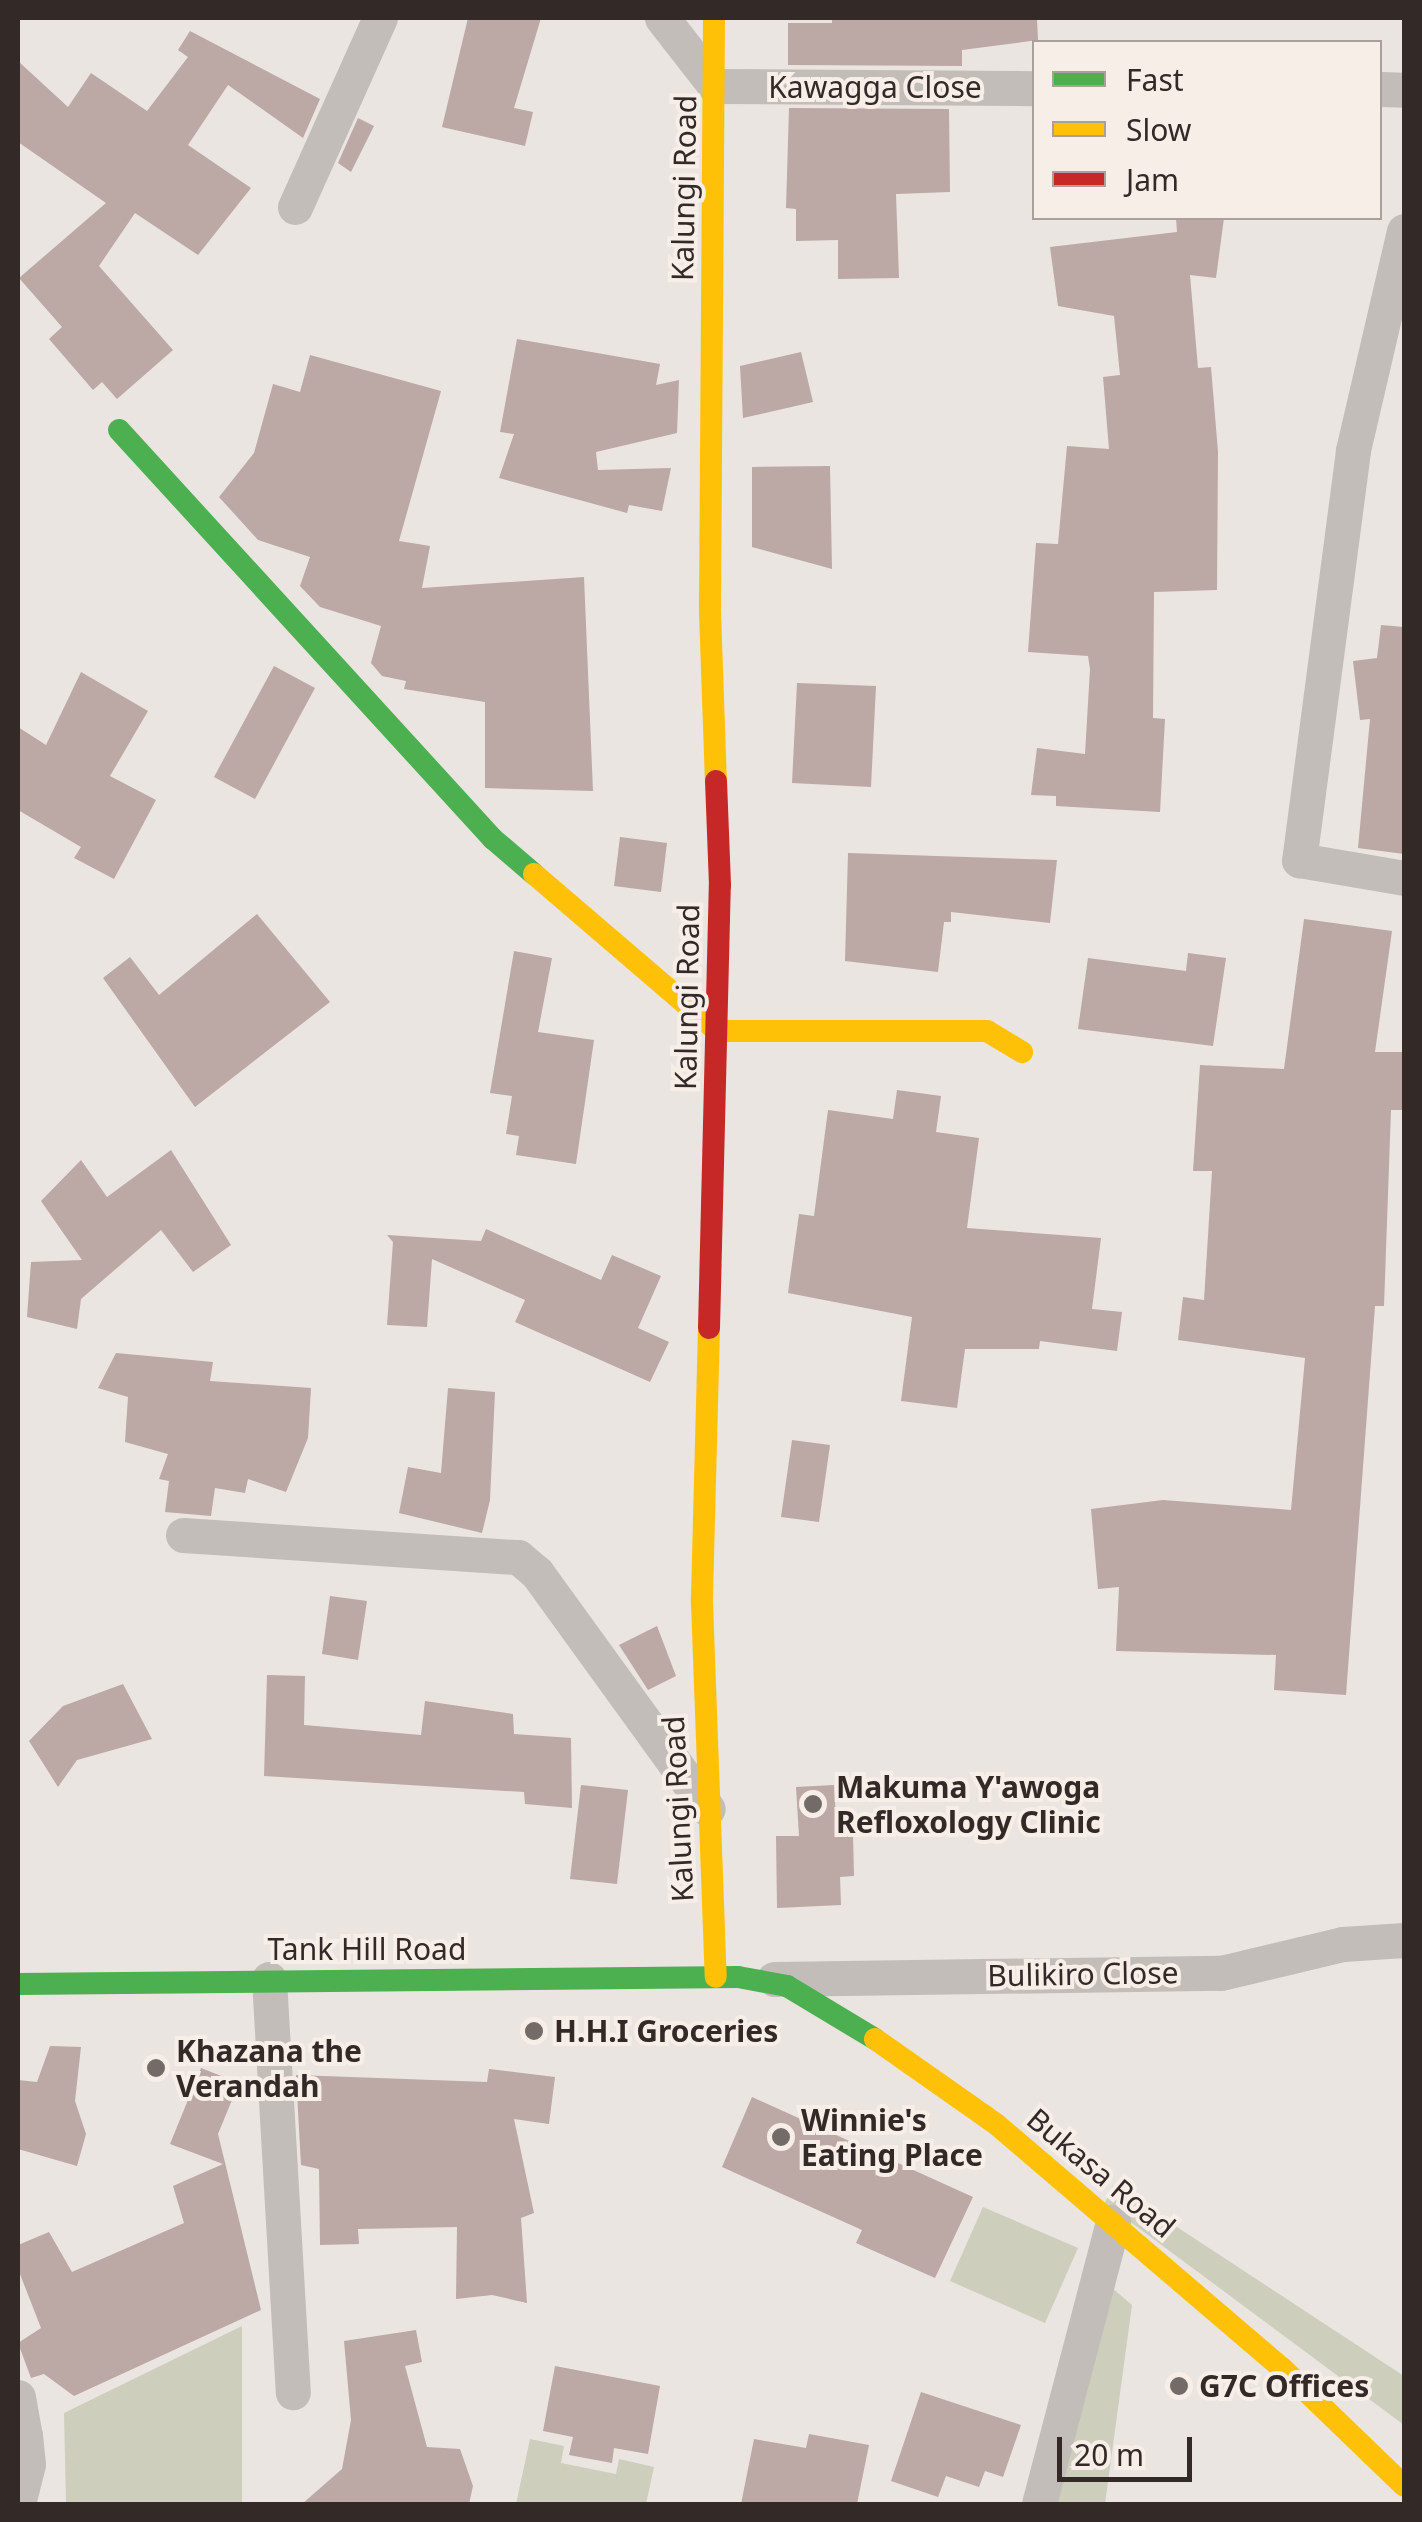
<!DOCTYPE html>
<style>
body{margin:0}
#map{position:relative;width:1422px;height:2522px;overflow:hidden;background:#eae5e0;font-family:"Noto Sans",sans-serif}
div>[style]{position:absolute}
.green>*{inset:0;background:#cdcebc}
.building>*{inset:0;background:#bca8a4}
.street>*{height:35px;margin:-17.5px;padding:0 17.5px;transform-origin:17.5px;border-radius:17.5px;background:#c3bdb9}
.fast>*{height:22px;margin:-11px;padding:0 11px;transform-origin:11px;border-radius:11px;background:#4caf50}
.slow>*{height:22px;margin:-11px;padding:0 11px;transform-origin:11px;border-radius:11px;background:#ffc107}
.jam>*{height:22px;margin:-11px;padding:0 11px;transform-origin:11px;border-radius:11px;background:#c62828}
.dots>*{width:28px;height:28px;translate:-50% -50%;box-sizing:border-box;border:5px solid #f7eee8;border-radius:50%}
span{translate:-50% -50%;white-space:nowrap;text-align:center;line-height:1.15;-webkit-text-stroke:8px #f7eee8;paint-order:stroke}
.street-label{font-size:30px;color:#332a28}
.poi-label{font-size:30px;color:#332a28;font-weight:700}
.left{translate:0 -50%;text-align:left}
.frame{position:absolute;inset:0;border:20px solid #332a28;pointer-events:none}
.legend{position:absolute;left:1032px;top:40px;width:350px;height:180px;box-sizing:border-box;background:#f7eee8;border:2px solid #a9a09b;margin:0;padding:12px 18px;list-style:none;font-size:30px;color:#332a28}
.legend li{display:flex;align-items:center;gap:20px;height:50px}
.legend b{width:50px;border:2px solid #a9a09b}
.scale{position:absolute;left:1057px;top:2437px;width:135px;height:45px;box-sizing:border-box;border:5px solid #332a28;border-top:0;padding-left:12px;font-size:30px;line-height:35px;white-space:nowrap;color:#332a28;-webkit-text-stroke:8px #f7eee8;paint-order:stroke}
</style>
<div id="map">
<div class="green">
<div style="clip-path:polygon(1113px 2185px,1404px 2376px,1404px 2425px,1105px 2203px)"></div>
<div style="clip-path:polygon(983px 2207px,1078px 2248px,1045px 2323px,950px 2281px)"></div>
<div style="clip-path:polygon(1105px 2282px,1132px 2305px,1105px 2504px,1055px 2504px)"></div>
<div style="clip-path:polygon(242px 2326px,242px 2504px,66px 2504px,64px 2413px)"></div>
<div style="clip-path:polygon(530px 2439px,564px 2446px,561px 2463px,616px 2474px,619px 2459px,654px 2467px,646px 2504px,516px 2504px)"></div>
</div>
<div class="building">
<div style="clip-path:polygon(468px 18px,541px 18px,514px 108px,533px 112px,525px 146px,442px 127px)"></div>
<div style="clip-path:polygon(832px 18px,1037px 18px,1038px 40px,962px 50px,962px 66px,788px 65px,788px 23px,832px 23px)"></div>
<div style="clip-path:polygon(190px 31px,320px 99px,303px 138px,228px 85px,188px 145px,251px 188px,198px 255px,135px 213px,99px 266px,173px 350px,117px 399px,102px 382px,93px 390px,49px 339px,62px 327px,19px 278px,106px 203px,18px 142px,18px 61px,68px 107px,91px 73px,147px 111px,188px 57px,178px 50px)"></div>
<div style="clip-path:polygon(789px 108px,949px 109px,950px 192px,896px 194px,899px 278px,838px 279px,838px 240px,796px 241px,796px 209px,786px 208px)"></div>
<div style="clip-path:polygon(358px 118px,374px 126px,351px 172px,338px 163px)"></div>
<div style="clip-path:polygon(1176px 218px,1224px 218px,1216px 278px,1190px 275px,1198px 368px,1211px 367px,1218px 452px,1217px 590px,1154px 592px,1153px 718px,1165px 719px,1160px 812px,1056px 806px,1056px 796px,1031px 795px,1037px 748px,1085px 754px,1090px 669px,1088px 656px,1028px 652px,1036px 543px,1058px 544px,1067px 446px,1109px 449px,1103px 377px,1120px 375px,1114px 316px,1058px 306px,1050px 247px,1177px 232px)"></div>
<div style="clip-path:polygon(517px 339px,660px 364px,656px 385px,679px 380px,677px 433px,596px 452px,598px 470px,671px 468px,662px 511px,629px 505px,627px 513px,499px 478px,514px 434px,500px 432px)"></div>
<div style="clip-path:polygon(801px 352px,813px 402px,743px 418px,740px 366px)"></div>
<div style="clip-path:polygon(310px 355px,441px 391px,399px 541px,430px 546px,422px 588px,584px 577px,593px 791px,485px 788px,485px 702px,404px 689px,406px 681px,382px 676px,371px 663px,381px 626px,320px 607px,300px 586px,310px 557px,258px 540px,219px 497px,254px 453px,273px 384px,300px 392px)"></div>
<div style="clip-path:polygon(830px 466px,832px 569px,752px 547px,752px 467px)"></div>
<div style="clip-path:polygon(1381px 625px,1404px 627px,1404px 854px,1358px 848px,1370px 719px,1360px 720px,1353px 661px,1377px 658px)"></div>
<div style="clip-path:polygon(274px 666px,315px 688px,255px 799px,214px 777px)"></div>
<div style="clip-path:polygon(81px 672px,148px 711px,110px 776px,156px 800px,114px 879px,74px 858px,81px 847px,18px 810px,18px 727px,46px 745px)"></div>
<div style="clip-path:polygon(797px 683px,876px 686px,871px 787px,792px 783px)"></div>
<div style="clip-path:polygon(620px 837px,667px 843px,661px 892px,614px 886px)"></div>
<div style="clip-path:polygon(848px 853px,1057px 860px,1050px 923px,951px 912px,951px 922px,944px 922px,938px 972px,845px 961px)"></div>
<div style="clip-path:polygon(257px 914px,330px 1002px,195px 1107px,103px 978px,130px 957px,159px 995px)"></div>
<div style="clip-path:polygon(1304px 919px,1392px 931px,1375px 1052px,1404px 1052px,1404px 1110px,1391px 1110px,1384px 1306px,1375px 1306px,1346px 1695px,1274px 1690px,1276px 1655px,1116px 1651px,1119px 1587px,1098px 1589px,1091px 1509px,1163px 1500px,1291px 1510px,1305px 1358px,1178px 1340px,1183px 1297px,1204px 1300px,1212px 1171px,1193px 1171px,1200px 1065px,1284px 1069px)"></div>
<div style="clip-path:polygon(514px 951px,552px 958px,538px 1032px,594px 1040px,576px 1164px,516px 1155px,519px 1136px,506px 1134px,512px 1096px,490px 1093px)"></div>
<div style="clip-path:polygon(1188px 953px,1226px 958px,1213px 1046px,1078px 1029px,1088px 958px,1186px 971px)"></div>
<div style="clip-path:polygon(897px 1090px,941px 1096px,936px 1132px,979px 1138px,967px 1228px,1101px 1238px,1092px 1309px,1122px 1312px,1117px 1351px,1040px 1341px,1039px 1349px,965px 1349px,957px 1408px,901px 1401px,912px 1317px,788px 1293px,799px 1214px,814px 1216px,828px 1110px,893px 1119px)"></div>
<div style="clip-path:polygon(171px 1150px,231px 1245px,193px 1272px,161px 1230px,81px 1299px,77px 1329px,27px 1317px,31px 1262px,82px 1260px,41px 1201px,81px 1160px,107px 1197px)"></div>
<div style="clip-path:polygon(486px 1229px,601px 1280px,612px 1255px,661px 1276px,638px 1328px,669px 1342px,650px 1382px,515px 1322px,525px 1300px,432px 1259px,427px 1327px,387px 1325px,393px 1242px,387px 1235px,481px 1241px)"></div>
<div style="clip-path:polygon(116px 1353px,213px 1362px,210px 1381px,311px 1388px,308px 1438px,286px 1492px,248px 1479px,245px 1493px,215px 1488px,211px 1516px,165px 1512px,169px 1481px,159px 1479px,168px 1454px,125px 1442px,128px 1397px,98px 1388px)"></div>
<div style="clip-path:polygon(448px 1388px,495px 1392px,490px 1500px,482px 1533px,399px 1513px,408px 1467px,441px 1473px)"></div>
<div style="clip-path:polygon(792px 1440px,830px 1445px,819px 1522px,781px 1517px)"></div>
<div style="clip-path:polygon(330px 1596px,367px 1601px,358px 1660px,322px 1654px)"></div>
<div style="clip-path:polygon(657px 1626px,676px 1676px,648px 1690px,619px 1645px)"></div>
<div style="clip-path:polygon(267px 1675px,305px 1676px,304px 1725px,421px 1735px,425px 1701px,513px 1714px,514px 1734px,571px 1738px,572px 1808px,525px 1804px,524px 1792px,264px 1776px)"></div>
<div style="clip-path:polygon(123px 1684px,152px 1739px,77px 1760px,58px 1787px,29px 1741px,63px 1706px)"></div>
<div style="clip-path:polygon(581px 1785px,628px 1790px,617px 1884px,570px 1879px)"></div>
<div style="clip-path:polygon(834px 1785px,837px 1834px,853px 1834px,854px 1876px,840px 1877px,841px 1905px,777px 1908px,776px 1836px,799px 1836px,796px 1787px)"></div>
<div style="clip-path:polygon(50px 2046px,81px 2047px,75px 2101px,86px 2134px,77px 2166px,18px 2149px,18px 2080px,37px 2082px)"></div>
<div style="clip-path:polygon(201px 2068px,239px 2083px,218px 2134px,261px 2310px,74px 2396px,44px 2374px,31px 2378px,18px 2343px,41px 2328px,18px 2269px,18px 2245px,49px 2232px,72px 2272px,184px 2223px,173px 2186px,223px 2164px,170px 2144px)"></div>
<div style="clip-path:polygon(489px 2069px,555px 2077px,549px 2124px,514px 2119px,534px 2213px,521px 2218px,527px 2303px,492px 2295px,456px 2299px,457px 2227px,358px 2229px,359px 2244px,320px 2245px,319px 2169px,301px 2165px,296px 2075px,487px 2082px)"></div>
<div style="clip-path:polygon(752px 2097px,973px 2197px,935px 2278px,856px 2243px,862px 2230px,722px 2167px)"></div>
<div style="clip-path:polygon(416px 2330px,422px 2362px,405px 2366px,427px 2447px,460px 2449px,473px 2486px,469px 2504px,302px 2504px,342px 2469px,351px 2420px,344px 2341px)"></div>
<div style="clip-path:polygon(555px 2366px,660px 2386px,648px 2454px,614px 2448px,612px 2463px,569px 2455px,573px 2437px,543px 2431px)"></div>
<div style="clip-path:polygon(921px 2392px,1021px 2425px,1003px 2477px,985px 2471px,979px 2487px,946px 2476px,938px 2497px,891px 2481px)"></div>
<div style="clip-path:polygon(809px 2434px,869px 2445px,857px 2504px,741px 2504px,754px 2439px,806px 2448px)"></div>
</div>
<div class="street">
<div style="left:662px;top:18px;width:86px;rotate:52.1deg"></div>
<div style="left:715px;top:86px;width:319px;rotate:0.4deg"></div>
<div style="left:1380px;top:89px;width:24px;rotate:2deg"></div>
<div style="left:295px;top:207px;width:207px;rotate:-65.8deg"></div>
<div style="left:1404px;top:231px;width:226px;rotate:103.1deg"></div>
<div style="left:1353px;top:451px;width:413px;rotate:97.5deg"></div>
<div style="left:1299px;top:860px;width:107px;rotate:9.7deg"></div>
<div style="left:183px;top:1535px;width:336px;rotate:3.8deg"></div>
<div style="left:518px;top:1557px;width:25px;rotate:40deg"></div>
<div style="left:537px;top:1573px;width:291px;rotate:54.1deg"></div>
<div style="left:269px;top:1979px;width:414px;rotate:86.7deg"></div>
<div style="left:774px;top:1979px;width:447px;rotate:-0.8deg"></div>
<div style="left:1221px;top:1973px;width:125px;rotate:-13.4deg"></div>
<div style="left:1343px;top:1944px;width:61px;rotate:-3.8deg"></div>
<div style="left:18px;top:2397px;width:40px;rotate:80deg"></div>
<div style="left:25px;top:2436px;width:8px;rotate:150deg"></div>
<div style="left:18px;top:2504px;width:41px;rotate:-76deg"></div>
<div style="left:28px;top:2464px;width:28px;rotate:-96deg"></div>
<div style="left:1039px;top:2504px;width:292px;rotate:-75.3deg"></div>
</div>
<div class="fast">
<div style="left:119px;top:430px;width:554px;rotate:47.56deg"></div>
<div style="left:493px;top:839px;width:54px;rotate:40.5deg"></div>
<div style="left:18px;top:1984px;width:720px;rotate:-0.56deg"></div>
<div style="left:738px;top:1977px;width:50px;rotate:10.4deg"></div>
<div style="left:787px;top:1986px;width:103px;rotate:31.1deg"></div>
</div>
<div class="slow">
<div style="left:714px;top:18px;width:594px;rotate:90.39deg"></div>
<div style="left:710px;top:612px;width:169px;rotate:88deg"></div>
<div style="left:534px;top:874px;width:241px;rotate:40.6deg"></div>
<div style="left:717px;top:1031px;width:270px"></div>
<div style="left:987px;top:1031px;width:41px;rotate:31deg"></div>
<div style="left:709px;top:1328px;width:275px;rotate:91.5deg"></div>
<div style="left:702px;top:1603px;width:374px;rotate:87.9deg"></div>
<div style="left:875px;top:2039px;width:148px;rotate:35.1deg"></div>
<div style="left:996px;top:2124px;width:377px;rotate:40.5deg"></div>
<div style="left:1283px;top:2369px;width:168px;rotate:44deg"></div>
</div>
<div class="jam">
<div style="left:709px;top:1328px;width:443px;rotate:-88.6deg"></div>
<div style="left:720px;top:885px;width:104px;rotate:-92.2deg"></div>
</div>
<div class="dots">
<div style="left:813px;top:1804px;background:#736b68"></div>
<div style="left:534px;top:2031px;background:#736b68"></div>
<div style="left:156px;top:2068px;background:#736b68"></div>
<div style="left:781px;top:2137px;background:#736b68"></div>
<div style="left:1179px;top:2386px;background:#736b68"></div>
</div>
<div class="street-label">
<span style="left:875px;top:87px">Kawagga Close</span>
<span style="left:684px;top:188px;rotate:-89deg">Kalungi Road</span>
<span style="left:687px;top:997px;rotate:-89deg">Kalungi Road</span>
<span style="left:678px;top:1809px;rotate:-93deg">Kalungi Road</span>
<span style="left:367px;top:1949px">Tank Hill Road</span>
<span style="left:1083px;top:1974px;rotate:-1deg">Bulikiro Close</span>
<span style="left:1101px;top:2173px;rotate:40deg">Bukasa Road</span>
</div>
<div class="poi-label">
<span class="left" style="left:836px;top:1804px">Makuma Y'awoga<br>Refloxology Clinic</span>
<span class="left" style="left:554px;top:2031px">H.H.I Groceries</span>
<span class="left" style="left:176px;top:2068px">Khazana the<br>Verandah</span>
<span class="left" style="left:801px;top:2137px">Winnie's<br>Eating Place</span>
<span class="left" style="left:1199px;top:2386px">G7C Offices</span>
</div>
<div class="frame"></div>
<ul class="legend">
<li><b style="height:12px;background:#4caf50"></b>Fast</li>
<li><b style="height:12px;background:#ffc107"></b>Slow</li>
<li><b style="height:12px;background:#c62828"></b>Jam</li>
</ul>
<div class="scale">20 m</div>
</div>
